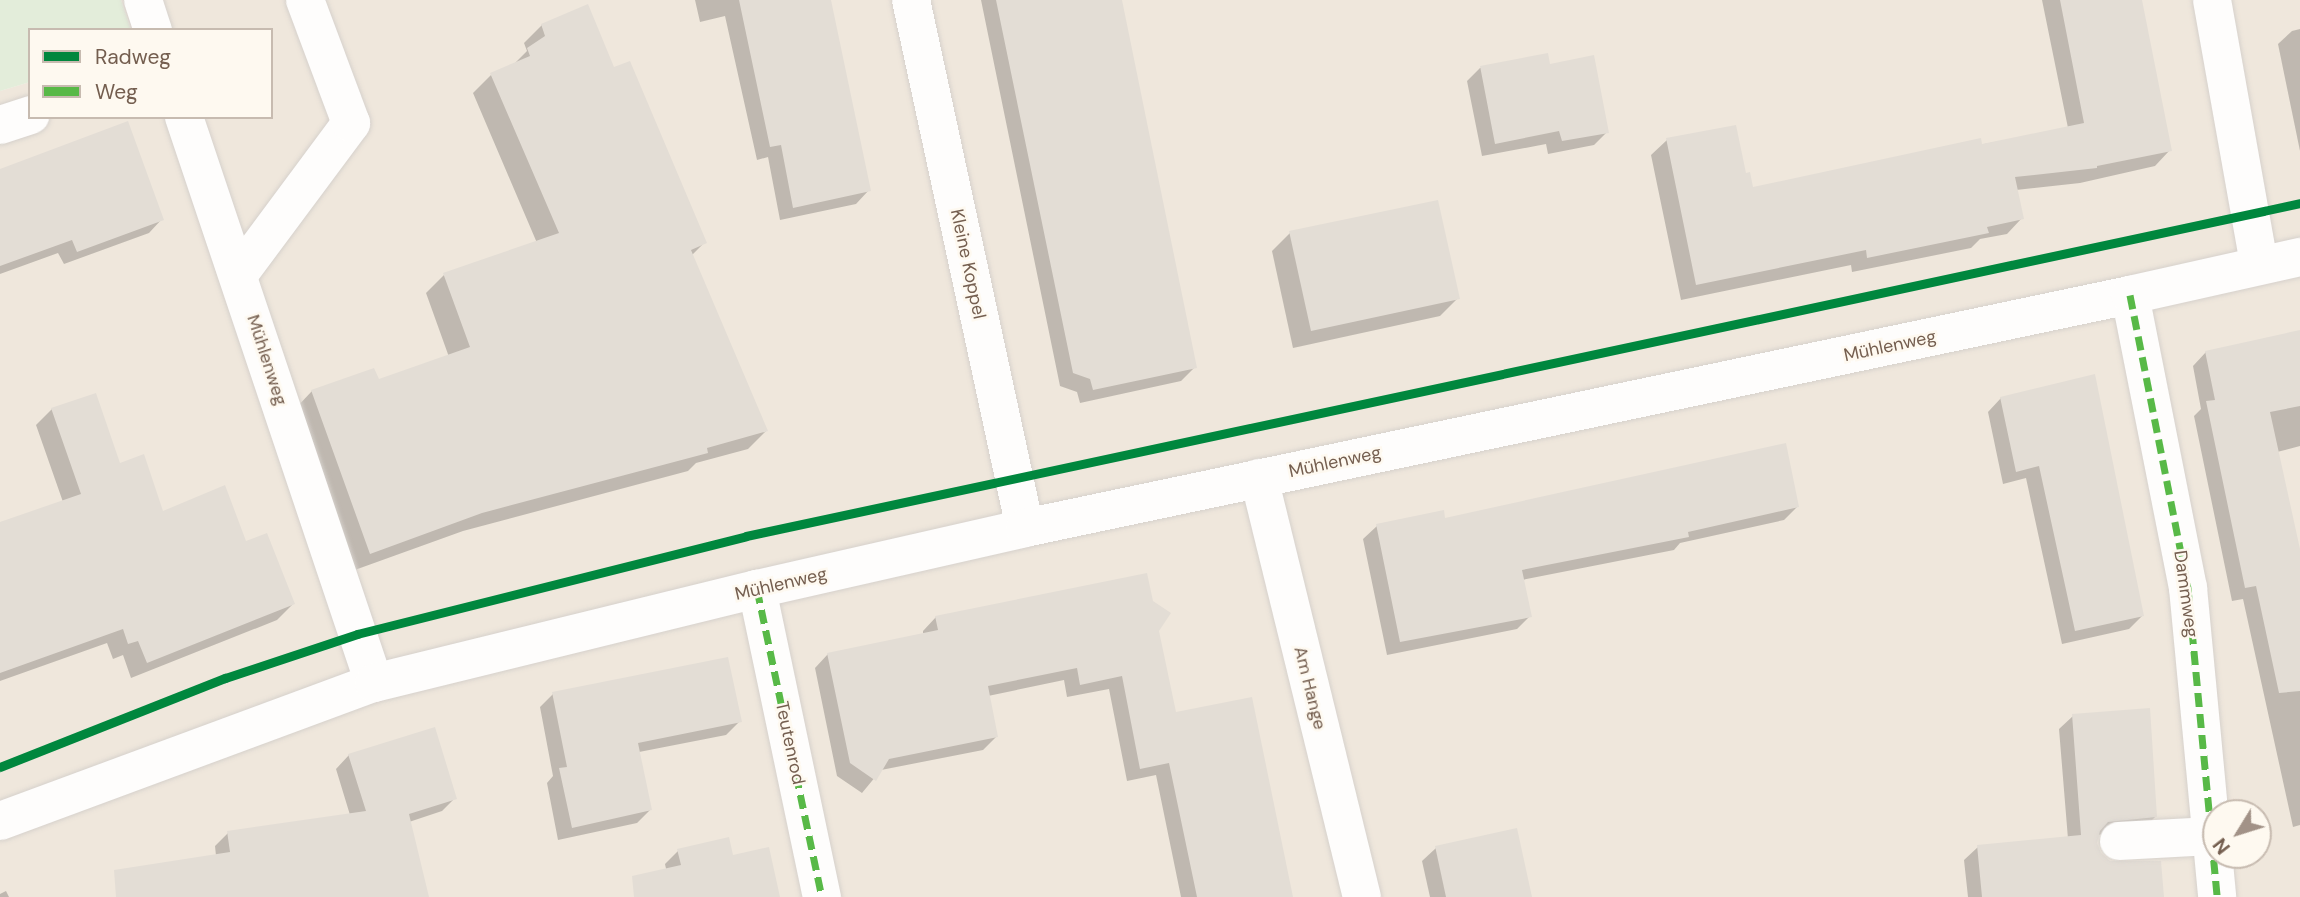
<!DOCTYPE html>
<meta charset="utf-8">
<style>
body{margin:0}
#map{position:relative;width:2300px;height:897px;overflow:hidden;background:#f7f4ee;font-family:"DM Sans",sans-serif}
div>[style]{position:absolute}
.residential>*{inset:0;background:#efe7dc}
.green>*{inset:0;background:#e3edda}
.shadow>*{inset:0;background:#0003}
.building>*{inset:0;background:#e3ddd5}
.roads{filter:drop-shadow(0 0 2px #d6d1cc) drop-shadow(0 0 2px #d6d1cc)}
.minor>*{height:38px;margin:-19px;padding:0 19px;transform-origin:19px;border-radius:19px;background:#fefdfc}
.quiet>*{height:7px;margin-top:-3.5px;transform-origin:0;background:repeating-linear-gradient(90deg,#58b947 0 14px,transparent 0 21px)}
.cycleway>*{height:9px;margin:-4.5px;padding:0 4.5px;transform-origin:4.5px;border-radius:4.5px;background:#00873e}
span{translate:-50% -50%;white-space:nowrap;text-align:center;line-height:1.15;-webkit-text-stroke:5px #fef9f0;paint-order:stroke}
.street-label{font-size:18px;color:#745e4f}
.legend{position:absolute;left:28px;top:28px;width:245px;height:91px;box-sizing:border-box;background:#fef9f0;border:2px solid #c7bbb0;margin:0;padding:9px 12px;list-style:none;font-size:21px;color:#745e4f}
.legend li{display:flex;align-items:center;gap:14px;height:35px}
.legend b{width:35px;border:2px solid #c7bbb0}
.north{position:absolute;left:2202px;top:799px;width:70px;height:70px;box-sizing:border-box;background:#fef9f0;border:2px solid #c7bbb0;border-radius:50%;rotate:232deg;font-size:19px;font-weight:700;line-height:28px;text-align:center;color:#745e4f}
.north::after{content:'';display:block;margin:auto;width:24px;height:32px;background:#a29287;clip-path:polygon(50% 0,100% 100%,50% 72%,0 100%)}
</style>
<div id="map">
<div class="residential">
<div style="clip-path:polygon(evenodd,121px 0,2300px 0,2300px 897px,0 897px,0 91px,30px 82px,30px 117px,271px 117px,271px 30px,131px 30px,121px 0,2216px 813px,2258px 813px,2258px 855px,2216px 855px,2216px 813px)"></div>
</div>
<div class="green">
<div style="clip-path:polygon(0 0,121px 0,131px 30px,30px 30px,30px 82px,0 91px)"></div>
</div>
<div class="shadow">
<div style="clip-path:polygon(695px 0,830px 0,869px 190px,856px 204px,780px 220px,768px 157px,757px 160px,725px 16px,700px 22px)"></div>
<div style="clip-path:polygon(981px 0,1119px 0,1195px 367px,1181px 381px,1080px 403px,1077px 392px,1060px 386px)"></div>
<div style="clip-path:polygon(2042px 0,2140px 0,2170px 150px,2155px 166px,2080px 183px,2016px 190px,2022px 218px,2007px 234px,1980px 239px,1971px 248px,1852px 272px,1851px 265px,1681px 300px,1651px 155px,1667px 140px,1744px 176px,1751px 189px,2068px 128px)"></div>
<div style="clip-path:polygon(542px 25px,613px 70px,705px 242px,691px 256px,766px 431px,748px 449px,696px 463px,688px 471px,463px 531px,352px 571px,294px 410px,312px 391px,378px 382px,449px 357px,426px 293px,444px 275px,537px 243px,473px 93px,491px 75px,512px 66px,527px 51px,524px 43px)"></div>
<div style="clip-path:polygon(2300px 29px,2300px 151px,2278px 44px,2292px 31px)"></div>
<div style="clip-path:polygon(1546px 55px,1548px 67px,1607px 132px,1594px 145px,1548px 154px,1546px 144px,1482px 156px,1467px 81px,1480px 68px)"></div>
<div style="clip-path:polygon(0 171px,162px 219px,149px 233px,64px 264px,58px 253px,0 274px)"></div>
<div style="clip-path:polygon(1290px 233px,1458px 298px,1440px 316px,1293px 348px,1272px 251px)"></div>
<div style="clip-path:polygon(2300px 332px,2300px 446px,2277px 452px,2300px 557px,2300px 825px,2293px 827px,2243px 599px,2232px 601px,2194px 416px,2201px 409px,2193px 366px,2206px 352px)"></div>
<div style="clip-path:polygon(2001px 398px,2143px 615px,2129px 629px,2062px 644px,2026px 478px,2003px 484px,1988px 412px)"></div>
<div style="clip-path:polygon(52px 409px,119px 465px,162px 513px,293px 604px,277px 620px,131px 678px,123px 655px,113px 659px,107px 643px,0 681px,0 524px,63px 502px,36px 425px)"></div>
<div style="clip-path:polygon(1797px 507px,1784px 520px,1680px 543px,1674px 550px,1522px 580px,1530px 616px,1517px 629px,1387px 655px,1363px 539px,1377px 526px,1443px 520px)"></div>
<div style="clip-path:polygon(936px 617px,1157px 631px,1174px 715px,1291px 897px,1181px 897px,1156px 775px,1127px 781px,1109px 689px,1067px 697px,1064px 680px,988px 696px,996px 737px,983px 750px,881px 770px,862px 793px,837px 776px,815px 668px,828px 654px,923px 634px,923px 631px)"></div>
<div style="clip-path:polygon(553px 694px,740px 721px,726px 735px,639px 752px,650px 810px,637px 823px,558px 840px,547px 783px,553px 776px,540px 707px)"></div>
<div style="clip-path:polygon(2073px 716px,2156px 816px,2142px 830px,2097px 835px,2095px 843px,2100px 855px,2162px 897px,1968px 897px,1964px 860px,1978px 847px,2068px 839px,2059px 729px)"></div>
<div style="clip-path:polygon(349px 755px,455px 798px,442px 811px,409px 822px,427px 897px,135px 897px,216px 856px,215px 846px,228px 833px,350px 815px,336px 769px)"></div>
<div style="clip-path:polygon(1436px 848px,1531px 897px,1430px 897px,1422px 861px)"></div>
<div style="clip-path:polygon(678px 851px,732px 857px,778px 897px,672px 897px,665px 864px)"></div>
<div style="clip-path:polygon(6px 891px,9px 897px,0 897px,0 894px)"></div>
</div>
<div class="building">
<div style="clip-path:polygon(739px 0,831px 0,871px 191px,793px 208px,781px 145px,770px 147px)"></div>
<div style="clip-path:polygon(996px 0,1122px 0,1197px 368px,1093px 390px,1090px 379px,1073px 373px)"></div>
<div style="clip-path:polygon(2060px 0,2142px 0,2172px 151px,2097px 166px,2097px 168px,2015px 177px,2024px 219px,1987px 227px,1989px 233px,1867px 258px,1866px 250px,1696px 285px,1666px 138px,1736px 125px,1746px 173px,1750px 172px,1753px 187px,1981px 138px,1982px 144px,2084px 123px)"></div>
<div style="clip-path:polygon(588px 4px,614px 67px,630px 61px,707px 243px,691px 250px,768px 431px,707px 448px,708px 453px,482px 513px,370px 554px,311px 390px,374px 368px,379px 379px,470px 347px,443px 273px,559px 233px,490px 73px,530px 56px,527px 48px,545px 36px,541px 24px)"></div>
<div style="clip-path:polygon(1548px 53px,1550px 64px,1594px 55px,1609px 133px,1562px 141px,1559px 131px,1495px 144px,1480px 66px)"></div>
<div style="clip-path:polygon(128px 121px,164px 220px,77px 252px,72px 240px,0 266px,0 169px)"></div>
<div style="clip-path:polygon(1438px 200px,1460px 299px,1311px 331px,1289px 231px)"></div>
<div style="clip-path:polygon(2300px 330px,2300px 406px,2270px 412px,2300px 549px,2300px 691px,2279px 693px,2256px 586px,2245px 588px,2206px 401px,2215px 400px,2205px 351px)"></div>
<div style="clip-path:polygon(2095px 374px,2144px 616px,2075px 631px,2039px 466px,2016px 472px,2000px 397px)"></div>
<div style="clip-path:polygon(96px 393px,120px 463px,144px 454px,163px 511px,225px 485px,246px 541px,267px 533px,295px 604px,147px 663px,138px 641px,128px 644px,123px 629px,0 673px,0 522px,81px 494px,51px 408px)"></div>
<div style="clip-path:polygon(1786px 443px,1799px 507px,1688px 532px,1689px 537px,1522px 570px,1532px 617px,1400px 642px,1376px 524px,1444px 510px,1445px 518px)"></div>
<div style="clip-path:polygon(1147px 573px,1153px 601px,1171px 613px,1159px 631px,1176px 712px,1252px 697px,1293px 897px,1197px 897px,1169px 763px,1140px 769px,1122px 676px,1080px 685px,1077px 668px,988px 686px,998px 737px,889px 759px,876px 781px,850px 763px,827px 653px,938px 630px,935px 616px)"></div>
<div style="clip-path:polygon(728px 657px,742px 722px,638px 743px,652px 810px,572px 828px,559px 768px,567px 767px,552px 692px)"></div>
<div style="clip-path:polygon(2150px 708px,2157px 817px,2108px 822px,2100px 831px,2097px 843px,2101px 853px,2110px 861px,2161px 861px,2164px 897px,1982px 897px,1977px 845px,2081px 835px,2072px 714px)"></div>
<div style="clip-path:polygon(435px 727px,457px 799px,409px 814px,429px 897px,116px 897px,114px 870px,230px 852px,227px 831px,366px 811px,348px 754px)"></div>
<div style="clip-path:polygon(1517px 828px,1532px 897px,1446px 897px,1435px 846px)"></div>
<div style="clip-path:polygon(729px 837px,733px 855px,769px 847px,780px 897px,634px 897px,632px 876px,681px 865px,677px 849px)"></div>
</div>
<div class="roads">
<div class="minor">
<div style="left:143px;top:0;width:32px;rotate:72deg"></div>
<div style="left:911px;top:0;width:540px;rotate:77.82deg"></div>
<div style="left:2212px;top:0;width:269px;rotate:79.9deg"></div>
<div style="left:184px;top:117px;width:597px;rotate:71.44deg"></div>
<div style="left:0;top:125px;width:32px;rotate:-18deg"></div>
<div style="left:239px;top:274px;width:188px;rotate:-53.4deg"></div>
<div style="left:351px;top:123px;width:131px;rotate:-110.5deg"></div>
<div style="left:2130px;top:295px;width:299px;rotate:78.8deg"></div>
<div style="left:2188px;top:588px;width:310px;rotate:84.6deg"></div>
<div style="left:1259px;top:478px;width:431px;rotate:76.2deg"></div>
<div style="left:757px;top:589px;width:315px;rotate:78.1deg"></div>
<div style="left:0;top:821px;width:399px;rotate:-20.3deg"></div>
<div style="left:374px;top:683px;width:394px;rotate:-13.8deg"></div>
<div style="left:757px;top:589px;width:275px;rotate:-12.8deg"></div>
<div style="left:1025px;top:528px;width:1129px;rotate:-11.91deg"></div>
<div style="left:2130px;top:295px;width:174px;rotate:-12.6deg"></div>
<div style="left:2119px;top:841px;width:92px;rotate:-3.1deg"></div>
</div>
</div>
<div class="quiet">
<div style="left:2130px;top:295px;width:299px;rotate:78.8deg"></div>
<div style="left:2188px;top:588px;width:310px;rotate:84.6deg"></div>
<div style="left:757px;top:589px;width:315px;rotate:78.1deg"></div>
</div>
<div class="cycleway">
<div style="left:0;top:767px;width:242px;rotate:-21.6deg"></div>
<div style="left:225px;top:678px;width:139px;rotate:-18.4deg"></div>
<div style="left:357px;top:634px;width:401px;rotate:-14.1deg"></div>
<div style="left:746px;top:536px;width:1589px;rotate:-12.09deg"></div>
</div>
<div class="street-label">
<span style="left:968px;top:264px;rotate:78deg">Kleine Koppel</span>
<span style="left:1890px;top:346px;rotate:-12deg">Mühlenweg</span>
<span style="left:267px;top:360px;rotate:72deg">Mühlenweg</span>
<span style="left:1335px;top:462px;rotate:-12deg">Mühlenweg</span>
<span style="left:781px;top:584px;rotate:-13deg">Mühlenweg</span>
<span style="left:2186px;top:594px;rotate:82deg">Dammweg</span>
<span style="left:1310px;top:688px;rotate:76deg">Am Hange</span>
<span style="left:790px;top:743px;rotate:78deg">Teutenrod</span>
</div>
<ul class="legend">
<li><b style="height:9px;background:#00873e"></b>Radweg</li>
<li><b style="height:9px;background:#58b947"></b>Weg</li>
</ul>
<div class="north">N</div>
</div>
